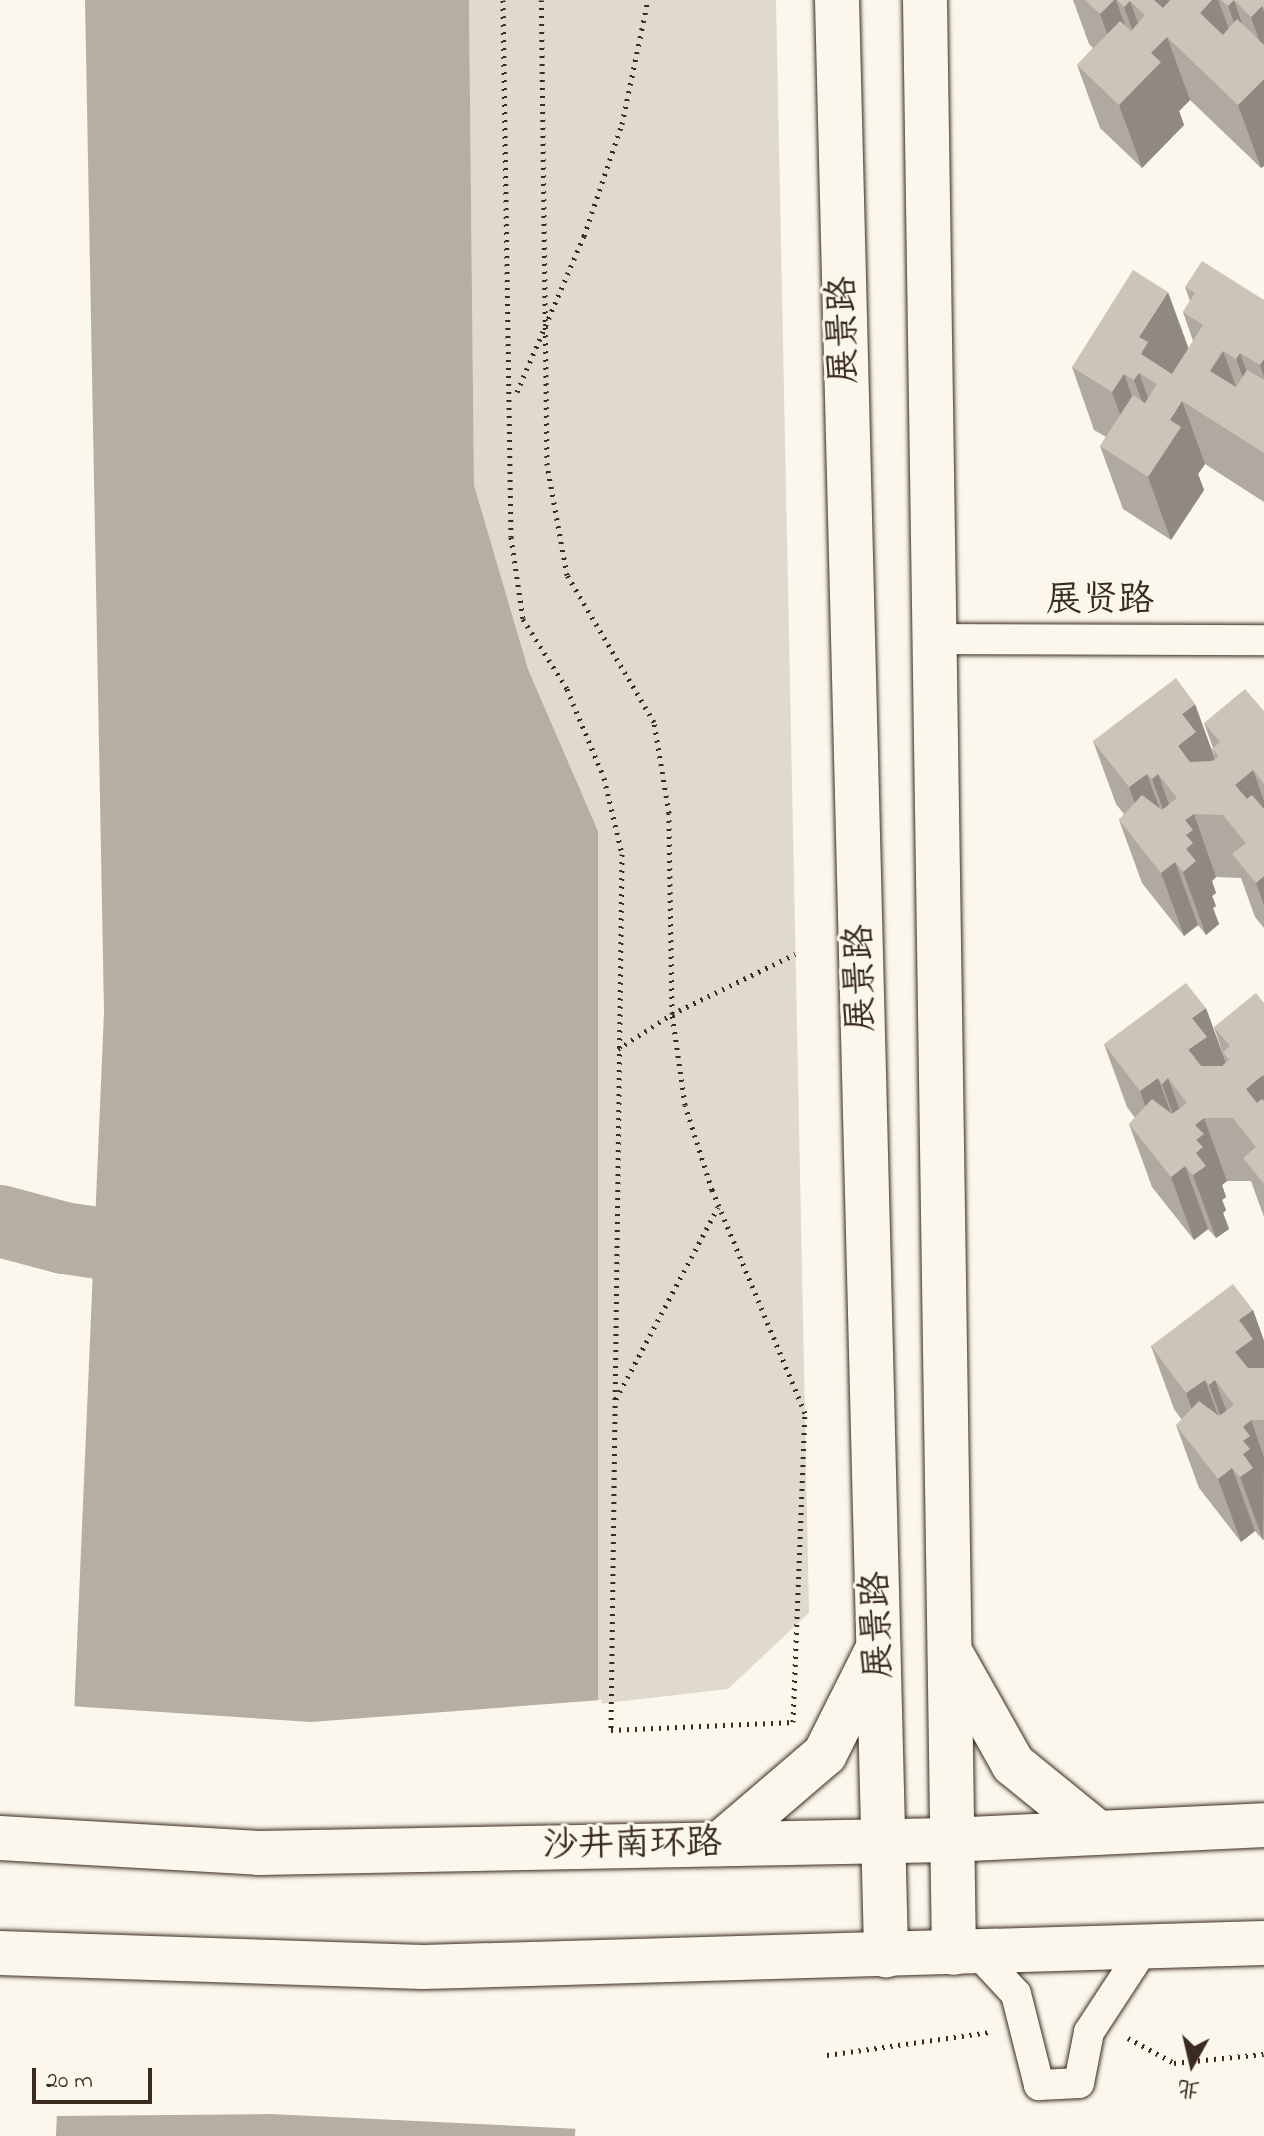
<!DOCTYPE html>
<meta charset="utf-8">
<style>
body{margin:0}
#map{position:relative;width:1264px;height:2136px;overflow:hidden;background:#fbf7ec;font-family:"Indie Flower","LXGW WenKai TC",sans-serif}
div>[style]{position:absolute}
.green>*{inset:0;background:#dfd9ce}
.water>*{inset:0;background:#b6aea2}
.pier>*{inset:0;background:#fbf7ec}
.river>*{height:72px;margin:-36px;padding:0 36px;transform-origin:36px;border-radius:36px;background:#b6aea2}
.path>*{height:5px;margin-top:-2.5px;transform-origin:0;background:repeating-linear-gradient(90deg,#3b2a1e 0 2px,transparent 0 8px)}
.roads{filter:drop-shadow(0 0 2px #3b2a1e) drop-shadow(0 0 2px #3b2a1e)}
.minor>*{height:30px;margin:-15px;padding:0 15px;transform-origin:15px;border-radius:15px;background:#fbf7ec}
.secondary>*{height:44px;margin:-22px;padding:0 22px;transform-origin:22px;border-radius:22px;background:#fbf7ec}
.path-bridge>*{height:5px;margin-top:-2.5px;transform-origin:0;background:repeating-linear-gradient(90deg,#3b2a1e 0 2px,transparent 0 8px)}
.wall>*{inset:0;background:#afa99f}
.shaded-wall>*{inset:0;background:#8f8982}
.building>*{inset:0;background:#ccc4b9}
span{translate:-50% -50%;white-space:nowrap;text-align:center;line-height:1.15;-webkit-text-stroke:6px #fbf7ec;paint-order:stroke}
.street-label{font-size:36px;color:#3b2a1e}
.north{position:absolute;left:1152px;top:2024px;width:80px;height:80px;-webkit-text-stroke:6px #fbf7ec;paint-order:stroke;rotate:188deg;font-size:22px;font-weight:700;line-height:32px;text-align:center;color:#3b2a1e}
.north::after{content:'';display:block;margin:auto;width:28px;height:36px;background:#3b2a1e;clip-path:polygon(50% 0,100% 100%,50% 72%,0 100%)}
.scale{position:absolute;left:32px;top:2068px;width:120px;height:36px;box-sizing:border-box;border:4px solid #3b2a1e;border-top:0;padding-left:10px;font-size:24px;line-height:28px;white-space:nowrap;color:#3b2a1e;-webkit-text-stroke:6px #fbf7ec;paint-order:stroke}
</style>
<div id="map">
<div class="green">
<div style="clip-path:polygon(469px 0,776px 0,809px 1613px,728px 1689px,598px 1704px,598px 831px,528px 669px,474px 485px)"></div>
</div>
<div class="water">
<div style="clip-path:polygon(85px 0,469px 0,474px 485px,528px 669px,598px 831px,598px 1704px,575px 2136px,56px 2136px,104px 1012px)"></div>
</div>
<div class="pier">
<div style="clip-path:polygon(602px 1700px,580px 2129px,271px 2114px,53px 2116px,70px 1706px,311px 1722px)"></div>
</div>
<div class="river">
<div style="left:0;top:1221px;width:66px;rotate:14.9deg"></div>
<div style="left:64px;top:1238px;width:130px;rotate:8.4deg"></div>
</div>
<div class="path">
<div style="left:503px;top:0;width:537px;rotate:89.15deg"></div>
<div style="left:511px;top:537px;width:83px;rotate:81.7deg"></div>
<div style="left:523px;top:619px;width:83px;rotate:57.8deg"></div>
<div style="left:567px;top:689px;width:96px;rotate:67.4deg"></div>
<div style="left:604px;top:778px;width:78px;rotate:76.7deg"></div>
<div style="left:622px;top:854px;width:876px;rotate:90.72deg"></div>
<div style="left:611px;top:1730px;width:182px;rotate:-2.5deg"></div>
<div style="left:793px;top:1722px;width:309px;rotate:-87.8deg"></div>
<div style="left:805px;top:1413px;width:242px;rotate:-112.6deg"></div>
<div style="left:712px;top:1190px;width:89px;rotate:-107.6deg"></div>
<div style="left:685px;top:1105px;width:92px;rotate:-98.1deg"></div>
<div style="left:672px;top:1014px;width:201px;rotate:-90.9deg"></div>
<div style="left:669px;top:813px;width:92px;rotate:-99.4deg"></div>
<div style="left:654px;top:722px;width:171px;rotate:-120.6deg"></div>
<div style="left:567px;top:575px;width:112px;rotate:-100.3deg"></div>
<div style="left:547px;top:465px;width:465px;rotate:-90.7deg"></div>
<div style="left:618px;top:1049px;width:64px;rotate:-32.9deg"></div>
<div style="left:672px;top:1014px;width:137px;rotate:-26deg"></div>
<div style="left:616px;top:1399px;width:217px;rotate:-62deg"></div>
<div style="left:1128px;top:2038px;width:52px;rotate:28.5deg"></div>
<div style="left:1174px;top:2063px;width:90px;rotate:-5.7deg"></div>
<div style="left:827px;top:2055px;width:166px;rotate:-8deg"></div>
</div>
<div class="roads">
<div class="minor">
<div style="left:936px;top:639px;width:328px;rotate:0.2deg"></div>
<div style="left:977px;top:1952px;width:57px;rotate:47.1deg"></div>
<div style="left:1016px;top:1994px;width:94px;rotate:75.8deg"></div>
<div style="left:1039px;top:2085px;width:40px;rotate:-2.9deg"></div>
<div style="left:1079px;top:2083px;width:52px;rotate:-78.9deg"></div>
<div style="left:1089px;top:2032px;width:100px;rotate:-56.8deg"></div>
</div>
<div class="secondary">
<div style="left:837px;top:0;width:1956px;rotate:88.56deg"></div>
<div style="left:925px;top:0;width:1953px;rotate:89.15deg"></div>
<div style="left:950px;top:1652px;width:129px;rotate:60.6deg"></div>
<div style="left:1013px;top:1764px;width:109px;rotate:39.1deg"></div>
<div style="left:0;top:1838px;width:259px;rotate:3.3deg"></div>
<div style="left:259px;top:1853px;width:690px;rotate:-1.08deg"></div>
<div style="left:949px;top:1840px;width:315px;rotate:-2.7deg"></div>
<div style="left:720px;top:1844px;width:138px;rotate:-40.6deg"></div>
<div style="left:825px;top:1754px;width:119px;rotate:-63.4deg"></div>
<div style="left:0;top:1953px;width:423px;rotate:1.9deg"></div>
<div style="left:423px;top:1967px;width:841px;rotate:-1.63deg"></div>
</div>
</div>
<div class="path-bridge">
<div style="left:517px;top:392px;width:170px;rotate:-66.8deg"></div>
<div style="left:584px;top:236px;width:118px;rotate:-71.3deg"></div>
<div style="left:622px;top:124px;width:127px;rotate:-78.2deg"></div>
</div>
<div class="wall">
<div style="clip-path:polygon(1073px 0,1264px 0,1264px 166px,1261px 168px,1190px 100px,1179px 111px,1184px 125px,1142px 168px,1100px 128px,1077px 65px,1093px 48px,1089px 44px)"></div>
<div style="clip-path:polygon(1185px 287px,1264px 300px,1264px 502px,1205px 464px,1198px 474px,1204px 490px,1171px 540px,1123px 509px,1100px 446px,1106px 437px,1094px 430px,1072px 367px,1188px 349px,1193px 341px,1183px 312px,1190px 301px)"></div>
<div style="clip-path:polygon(1264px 711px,1264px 928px,1255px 917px,1241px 878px,1216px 877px,1212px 881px,1216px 893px,1212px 896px,1216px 906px,1213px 908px,1219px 924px,1206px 935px,1198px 925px,1184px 936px,1142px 883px,1119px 820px,1124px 814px,1116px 804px,1093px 741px,1215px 758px,1212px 749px,1213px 748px,1204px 723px)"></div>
<div style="clip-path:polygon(1264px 1003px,1264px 1217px,1251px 1181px,1227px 1181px,1222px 1185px,1226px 1197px,1222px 1200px,1226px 1210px,1223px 1213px,1229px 1229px,1216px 1238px,1208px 1229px,1194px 1240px,1152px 1187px,1129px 1124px,1135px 1118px,1127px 1107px,1104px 1044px,1226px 1063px,1214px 1027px)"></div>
<div style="clip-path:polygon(1253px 1310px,1264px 1341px,1264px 1540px,1263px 1540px,1255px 1531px,1241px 1542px,1199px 1488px,1176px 1425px,1182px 1420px,1174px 1409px,1151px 1346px)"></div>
</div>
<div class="shaded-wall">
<div style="clip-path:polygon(1114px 0,1116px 0,1138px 62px,1123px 77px,1100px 14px)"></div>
<div style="clip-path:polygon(1143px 0,1188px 0,1167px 37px,1190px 100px,1179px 111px,1184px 125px,1142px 168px,1119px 105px,1151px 53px)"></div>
<div style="clip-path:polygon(1212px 0,1218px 0,1240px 58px,1200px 13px)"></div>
<div style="clip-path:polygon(1234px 0,1256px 64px,1251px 69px,1228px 6px)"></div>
<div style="clip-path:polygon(1130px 1px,1153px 64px,1147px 70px,1124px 7px)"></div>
<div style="clip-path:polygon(1262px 6px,1264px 12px,1264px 54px,1251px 17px)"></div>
<div style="clip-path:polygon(1264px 79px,1264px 166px,1261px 168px,1238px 105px)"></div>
<div style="clip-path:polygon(1168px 292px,1191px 355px,1166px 392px,1157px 384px,1141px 354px,1139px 337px)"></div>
<div style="clip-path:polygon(1223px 351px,1246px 414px,1210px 371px)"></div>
<div style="clip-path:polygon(1240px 353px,1263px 416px,1259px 422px,1236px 359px)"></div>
<div style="clip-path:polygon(1264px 359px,1264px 377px,1260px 365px)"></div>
<div style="clip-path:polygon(1139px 373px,1162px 436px,1157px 443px,1134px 380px)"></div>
<div style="clip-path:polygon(1124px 374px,1147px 437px,1135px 455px,1112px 392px)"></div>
<div style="clip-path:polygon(1182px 401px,1205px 464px,1198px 474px,1204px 490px,1171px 540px,1148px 477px,1170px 420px)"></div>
<div style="clip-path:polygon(1195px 704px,1218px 767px,1201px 809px,1178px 746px,1182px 714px)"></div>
<div style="clip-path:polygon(1253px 770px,1264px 801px,1264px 843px,1235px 785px)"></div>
<div style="clip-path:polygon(1147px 774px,1170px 837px,1152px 850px,1129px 787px)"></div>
<div style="clip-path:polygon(1158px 774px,1181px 837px,1175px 842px,1152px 779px)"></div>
<div style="clip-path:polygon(1194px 814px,1216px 877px,1212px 881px,1216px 893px,1212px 896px,1216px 906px,1213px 908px,1219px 924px,1206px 935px,1183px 872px,1186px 849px,1185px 820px)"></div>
<div style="clip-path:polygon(1175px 862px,1198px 925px,1184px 936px,1161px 873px)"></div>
<div style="clip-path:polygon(1264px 876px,1264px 905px,1256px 883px)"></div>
<div style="clip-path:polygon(1206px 1008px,1229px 1071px,1230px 1100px,1188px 1050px,1192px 1018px)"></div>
<div style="clip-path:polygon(1263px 1075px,1264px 1077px,1264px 1139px,1246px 1089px)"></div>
<div style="clip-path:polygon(1158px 1078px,1181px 1141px,1163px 1154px,1140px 1091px)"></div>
<div style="clip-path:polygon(1168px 1078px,1191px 1141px,1185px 1147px,1162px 1084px)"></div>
<div style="clip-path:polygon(1204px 1118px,1227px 1181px,1222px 1185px,1226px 1197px,1222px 1200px,1226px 1210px,1223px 1213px,1229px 1229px,1216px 1238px,1193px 1175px,1196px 1140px,1195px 1125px)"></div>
<div style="clip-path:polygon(1185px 1166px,1208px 1229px,1194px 1240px,1171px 1177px)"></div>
<div style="clip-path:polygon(1253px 1310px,1264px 1341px,1264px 1411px,1235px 1352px,1239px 1320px)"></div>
<div style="clip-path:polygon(1205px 1380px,1228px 1443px,1209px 1456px,1186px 1393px)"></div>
<div style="clip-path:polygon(1215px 1380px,1238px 1443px,1232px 1448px,1209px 1385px)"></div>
<div style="clip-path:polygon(1251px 1420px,1264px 1457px,1263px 1540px,1240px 1477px,1243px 1454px,1243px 1427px)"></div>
<div style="clip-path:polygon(1232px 1468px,1255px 1531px,1241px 1542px,1218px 1479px)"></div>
</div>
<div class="building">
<div style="clip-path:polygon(1085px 0,1114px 0,1100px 14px)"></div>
<div style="clip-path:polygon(1117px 0,1154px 0,1163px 8px,1170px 0,1212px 0,1200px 13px,1223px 35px,1237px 19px,1264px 45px,1264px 79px,1238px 105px,1167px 37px,1151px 53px,1161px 62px,1119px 105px,1077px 65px,1120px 21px,1131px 31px,1145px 15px,1130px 1px,1124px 7px)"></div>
<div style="clip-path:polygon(1221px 0,1264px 0,1264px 8px,1262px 6px,1251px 17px,1234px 0,1228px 6px)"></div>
<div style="clip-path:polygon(1202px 261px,1264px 300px,1264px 359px,1260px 365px,1240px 353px,1236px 359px,1223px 351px,1210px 371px,1236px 387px,1247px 370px,1264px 380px,1264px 453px,1182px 401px,1170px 420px,1181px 427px,1148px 477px,1100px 446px,1133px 395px,1145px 403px,1157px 384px,1139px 373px,1134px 380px,1124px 374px,1112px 392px,1072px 367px,1133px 270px,1168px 292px,1139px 337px,1148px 342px,1141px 354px,1172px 374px,1203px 325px,1183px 312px,1195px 293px,1185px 287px)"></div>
<div style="clip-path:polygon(1176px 678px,1195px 704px,1182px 714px,1196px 732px,1178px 746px,1190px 762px,1212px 761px,1219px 756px,1212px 749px,1220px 742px,1204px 723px,1245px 689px,1264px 711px,1264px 784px,1253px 770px,1235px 785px,1247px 799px,1252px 795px,1264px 809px,1264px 876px,1256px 883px,1232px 854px,1246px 843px,1223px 815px,1194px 814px,1185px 820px,1193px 830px,1186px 835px,1193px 843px,1186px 849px,1196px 861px,1183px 872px,1175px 862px,1161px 873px,1119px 820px,1142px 795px,1162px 810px,1177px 798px,1158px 774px,1152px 779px,1147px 774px,1129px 787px,1093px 741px)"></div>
<div style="clip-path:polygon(1186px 983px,1206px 1008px,1192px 1018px,1207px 1037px,1188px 1050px,1201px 1066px,1222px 1066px,1229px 1060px,1223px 1052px,1230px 1046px,1214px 1027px,1256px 993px,1264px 1003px,1264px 1076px,1263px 1075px,1246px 1089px,1257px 1103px,1262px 1099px,1264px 1101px,1264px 1184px,1243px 1158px,1256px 1147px,1233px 1118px,1204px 1118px,1195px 1125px,1204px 1134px,1196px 1140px,1203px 1147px,1196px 1153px,1206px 1166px,1193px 1175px,1185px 1166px,1171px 1177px,1129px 1124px,1152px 1099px,1172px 1114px,1187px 1103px,1168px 1078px,1162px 1084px,1158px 1078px,1140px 1091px,1104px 1044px)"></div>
<div style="clip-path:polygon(1233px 1284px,1253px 1310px,1239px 1320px,1253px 1339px,1235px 1352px,1248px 1368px,1264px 1368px,1264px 1420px,1251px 1420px,1243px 1427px,1250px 1436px,1243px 1441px,1250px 1449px,1243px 1454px,1253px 1468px,1240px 1477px,1232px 1468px,1218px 1479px,1176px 1425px,1199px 1401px,1219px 1416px,1234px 1405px,1215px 1380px,1209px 1385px,1205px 1380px,1186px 1393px,1151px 1346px)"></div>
</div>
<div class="street-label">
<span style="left:845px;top:330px;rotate:-91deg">展景路</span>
<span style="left:1100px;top:602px">展贤路</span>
<span style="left:862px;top:978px;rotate:-91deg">展景路</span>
<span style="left:879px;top:1625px;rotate:-92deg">展景路</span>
<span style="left:632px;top:1846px;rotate:-1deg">沙井南环路</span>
</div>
<div class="north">北</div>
<div class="scale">20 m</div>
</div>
